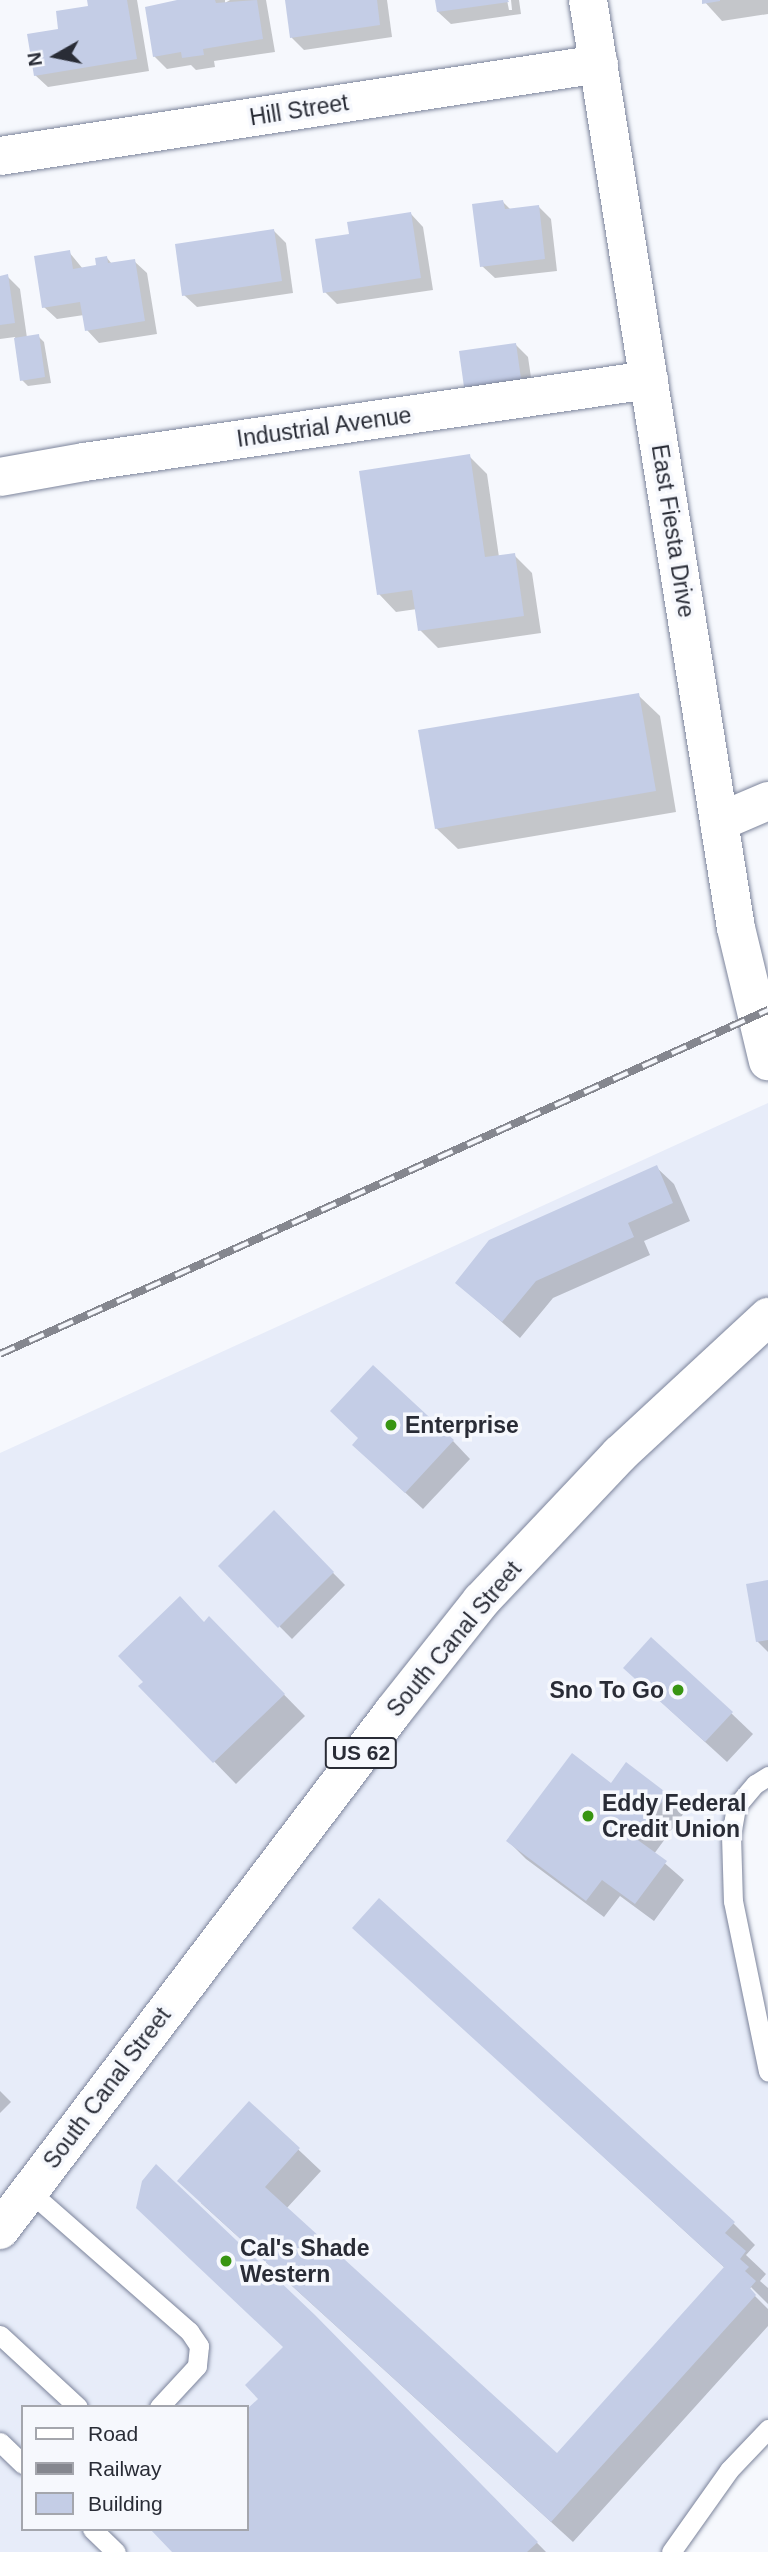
<!DOCTYPE html>
<style>
body{margin:0}
#map{position:relative;width:768px;height:2552px;overflow:hidden;background:#f6f8fd;font-family:Helvetica,sans-serif}
div>[style]{position:absolute}
.built>*{inset:0;background:#e7ecf9}
.shadow>*{inset:0;background:#0003}
.building>*{inset:0;background:#c4cde6}
.roads{filter:drop-shadow(0 0 2px #7c849b) drop-shadow(0 0 2px #7c849b)}
.lane>*{height:19px;margin:-9.5px;padding:0 9.5px;transform-origin:9.5px;border-radius:9.5px;background:#fff}
.street>*{height:38px;margin:-19px;padding:0 19px;transform-origin:19px;border-radius:19px;background:#fff}
.highway>*{height:38px;margin:-19px;padding:0 19px;transform-origin:19px;border-radius:19px;background:#fff}
.rail>*{height:8px;margin-top:-4px;transform-origin:0;background:repeating-linear-gradient(90deg,#f6f8fd 0 16px,#85878f 0 32px);box-sizing:border-box;border-block:2px solid #85878f}
.dots>*{width:19px;height:19px;translate:-50% -50%;box-sizing:border-box;border:4px solid #f6f8fd;border-radius:50%}
span{translate:-50% -50%;white-space:nowrap;text-align:center;line-height:1.15;-webkit-text-stroke:7px #f6f8fd;paint-order:stroke}
.shield-label span{padding:2px 5px;background:#f6f8fd;border:2px solid;border-radius:5px;-webkit-text-stroke-width:0}
.shield-label{font-size:21px;color:#292c36;font-weight:700}
.street-label{font-size:23px;color:#292c36}
.poi-label{font-size:23px;color:#292c36;font-weight:700}
.left{translate:0 -50%;text-align:left}
.right{translate:-100% -50%;text-align:right}
.legend{position:absolute;left:21px;top:2405px;width:228px;height:126px;box-sizing:border-box;background:#f6f8fd;border:2px solid #a4a6ad;margin:0;padding:9px 12px;list-style:none;font-size:21px;color:#292c36}
.legend li{display:flex;align-items:center;gap:14px;height:35px}
.legend b{width:35px;border:2px solid #a4a6ad}
.north{position:absolute;left:21px;top:21px;width:70px;height:70px;-webkit-text-stroke:5px #f6f8fd;paint-order:stroke;rotate:261deg;font-size:19px;font-weight:700;line-height:28px;text-align:center;color:#292c36}
.north::after{content:'';display:block;margin:auto;width:24px;height:32px;background:#292c36;clip-path:polygon(50% 0,100% 100%,50% 72%,0 100%)}
</style>
<div id="map">
<div class="built">
<div style="clip-path:polygon(evenodd,768px 1103px,768px 1776px,755px 1784px,731px 1835px,768px 2071px,768px 2429px,671px 2552px,0 2552px,0 1453px,768px 1103px,23px 2407px,247px 2407px,247px 2529px,23px 2529px,23px 2407px)"></div>
</div>
<div class="shadow">
<div style="clip-path:polygon(89px 0,137px 0,149px 71px,48px 87px,35px 75px,60px 30px,90px 8px)"></div>
<div style="clip-path:polygon(179px 0,225px 0,225px 3px,230px 0,266px 0,275px 52px,214px 61px,215px 67px,196px 70px,191px 65px,167px 69px,154px 56px)"></div>
<div style="clip-path:polygon(286px 0,387px 0,392px 37px,304px 50px,292px 38px)"></div>
<div style="clip-path:polygon(436px 0,507px 0,509px 10px,512px 10px,511px 0,519px 0,521px 14px,451px 24px,438px 12px)"></div>
<div style="clip-path:polygon(703px 0,768px 0,768px 14px,722px 21px)"></div>
<div style="clip-path:polygon(503px 202px,511px 210px,538px 206px,551px 219px,557px 271px,495px 278px,482px 266px)"></div>
<div style="clip-path:polygon(411px 214px,423px 227px,433px 290px,337px 304px,325px 292px)"></div>
<div style="clip-path:polygon(274px 231px,286px 243px,293px 293px,197px 307px,184px 295px)"></div>
<div style="clip-path:polygon(69px 252px,83px 269px,98px 267px,107px 258px,112px 264px,134px 261px,147px 273px,157px 334px,99px 343px,87px 330px,84px 315px,57px 319px,44px 307px)"></div>
<div style="clip-path:polygon(7px 276px,20px 289px,27px 338px,38px 336px,44px 342px,51px 383px,28px 386px,22px 380px,15px 337px,0 339px,0 277px)"></div>
<div style="clip-path:polygon(516px 345px,528px 357px,533px 391px,479px 398px,466px 386px)"></div>
<div style="clip-path:polygon(469px 456px,487px 474px,499px 557px,514px 555px,532px 573px,541px 633px,438px 648px,420px 630px,417px 609px,396px 612px,379px 594px)"></div>
<div style="clip-path:polygon(638px 695px,660px 716px,676px 812px,458px 849px,436px 828px)"></div>
<div style="clip-path:polygon(656px 1167px,674px 1184px,690px 1221px,644px 1241px,650px 1255px,553px 1298px,520px 1338px,457px 1283px)"></div>
<div style="clip-path:polygon(453px 1441px,470px 1459px,423px 1509px,372px 1462px)"></div>
<div style="clip-path:polygon(274px 1513px,345px 1585px,292px 1639px,220px 1566px)"></div>
<div style="clip-path:polygon(768px 1582px,768px 1652px,757px 1641px)"></div>
<div style="clip-path:polygon(210px 1619px,305px 1716px,236px 1784px,141px 1686px)"></div>
<div style="clip-path:polygon(647px 1689px,731px 1713px,753px 1734px,727px 1762px)"></div>
<div style="clip-path:polygon(612px 1785px,667px 1795px,684px 1813px,654px 1854px,684px 1880px,654px 1921px,620px 1896px,604px 1917px,526px 1859px,508px 1841px)"></div>
<div style="clip-path:polygon(379px 1900px,734px 2224px,755px 2245px,746px 2255px,766px 2274px,760px 2281px,768px 2288px,768px 2304px,751px 2287px,749px 2290px,768px 2309px,768px 2326px,573px 2542px,201px 2203px,250px 2104px,321px 2171px,286px 2209px,557px 2455px,725px 2268px,354px 1928px)"></div>
<div style="clip-path:polygon(0 2091px,11px 2102px,0 2113px)"></div>
<div style="clip-path:polygon(315px 2317px,546px 2552px,175px 2552px,247px 2529px,247px 2412px,260px 2399px)"></div>
</div>
<div class="building">
<div style="clip-path:polygon(87px 0,127px 0,137px 59px,34px 76px,27px 34px,58px 29px,56px 11px,88px 6px)"></div>
<div style="clip-path:polygon(177px 0,215px 0,216px 3px,257px 0,263px 39px,203px 49px,204px 55px,182px 58px,181px 52px,153px 57px,145px 7px)"></div>
<div style="clip-path:polygon(285px 0,377px 0,380px 25px,290px 38px)"></div>
<div style="clip-path:polygon(435px 0,508px 0,509px 2px,437px 12px)"></div>
<div style="clip-path:polygon(702px 0,720px 0,720px 1px,702px 4px)"></div>
<div style="clip-path:polygon(503px 200px,505px 209px,539px 205px,545px 259px,480px 267px,472px 204px)"></div>
<div style="clip-path:polygon(411px 212px,421px 278px,323px 293px,315px 239px,349px 234px,347px 222px)"></div>
<div style="clip-path:polygon(274px 229px,282px 281px,182px 296px,175px 244px)"></div>
<div style="clip-path:polygon(70px 250px,73px 269px,96px 265px,95px 258px,107px 256px,108px 263px,135px 259px,145px 321px,85px 331px,80px 302px,42px 308px,34px 256px)"></div>
<div style="clip-path:polygon(8px 274px,15px 323px,0 325px,0 276px)"></div>
<div style="clip-path:polygon(39px 334px,45px 377px,20px 381px,14px 338px)"></div>
<div style="clip-path:polygon(516px 343px,521px 379px,464px 387px,459px 351px)"></div>
<div style="clip-path:polygon(470px 454px,485px 557px,515px 553px,524px 616px,418px 631px,412px 590px,377px 595px,359px 471px)"></div>
<div style="clip-path:polygon(639px 693px,656px 791px,435px 829px,418px 730px)"></div>
<div style="clip-path:polygon(657px 1165px,673px 1203px,628px 1223px,634px 1237px,536px 1281px,502px 1322px,455px 1283px,489px 1240px)"></div>
<div style="clip-path:polygon(373px 1365px,454px 1440px,405px 1493px,352px 1445px,358px 1438px,330px 1411px)"></div>
<div style="clip-path:polygon(274px 1510px,334px 1572px,278px 1628px,218px 1566px)"></div>
<div style="clip-path:polygon(768px 1580px,768px 1640px,756px 1642px,746px 1584px)"></div>
<div style="clip-path:polygon(180px 1596px,204px 1622px,209px 1616px,285px 1694px,213px 1763px,138px 1686px,143px 1682px,118px 1656px)"></div>
<div style="clip-path:polygon(651px 1637px,733px 1712px,705px 1742px,623px 1668px)"></div>
<div style="clip-path:polygon(572px 1753px,611px 1783px,626px 1762px,668px 1794px,635px 1838px,667px 1861px,635px 1904px,602px 1880px,586px 1901px,506px 1841px)"></div>
<div style="clip-path:polygon(379px 1898px,735px 2222px,725px 2233px,746px 2251px,740px 2259px,749px 2267px,745px 2271px,756px 2281px,750px 2288px,756px 2295px,551px 2522px,177px 2181px,249px 2101px,300px 2148px,265px 2187px,557px 2453px,724px 2267px,352px 1928px)"></div>
<div style="clip-path:polygon(156px 2164px,315px 2315px,538px 2542px,527px 2552px,172px 2552px,150px 2529px,247px 2529px,247px 2409px,258px 2399px,245px 2385px,283px 2347px,136px 2208px,142px 2181px)"></div>
</div>
<div class="roads">
<div class="lane">
<div style="left:768px;top:1776px;width:15px;rotate:148deg"></div>
<div style="left:755px;top:1784px;width:30px;rotate:130deg"></div>
<div style="left:736px;top:1807px;width:28px;rotate:100deg"></div>
<div style="left:731px;top:1835px;width:66px;rotate:88.3deg"></div>
<div style="left:733px;top:1901px;width:174px;rotate:78.4deg"></div>
<div style="left:29px;top:2191px;width:213px;rotate:41.2deg"></div>
<div style="left:189px;top:2331px;width:18px;rotate:56deg"></div>
<div style="left:199px;top:2346px;width:20px;rotate:96deg"></div>
<div style="left:197px;top:2366px;width:56px;rotate:132.8deg"></div>
<div style="left:0;top:2335px;width:106px;rotate:42.7deg"></div>
<div style="left:0;top:2442px;width:32px;rotate:44deg"></div>
<div style="left:92px;top:2529px;width:33px;rotate:44deg"></div>
<div style="left:671px;top:2552px;width:100px;rotate:-54.7deg"></div>
<div style="left:729px;top:2470px;width:57px;rotate:-46.4deg"></div>
</div>
<div class="street">
<div style="left:588px;top:0;width:940px;rotate:80.94deg"></div>
<div style="left:736px;top:928px;width:137px;rotate:76.5deg"></div>
<div style="left:0;top:156px;width:606px;rotate:-8.73deg"></div>
<div style="left:0;top:477px;width:85px;rotate:-10.1deg"></div>
<div style="left:84px;top:462px;width:571px;rotate:-8.26deg"></div>
<div style="left:719px;top:822px;width:53px;rotate:-23.2deg"></div>
</div>
<div class="highway">
<div style="left:0;top:2230px;width:650px;rotate:-52.81deg"></div>
<div style="left:393px;top:1712px;width:142px;rotate:-51.6deg"></div>
<div style="left:481px;top:1601px;width:202px;rotate:-46.6deg"></div>
<div style="left:620px;top:1454px;width:202px;rotate:-42.8deg"></div>
</div>
</div>
<div class="rail">
<div style="left:0;top:1354px;width:842px;rotate:-24.13deg"></div>
</div>
<div class="dots">
<div style="left:391px;top:1425px;background:#389512"></div>
<div style="left:678px;top:1690px;background:#389512"></div>
<div style="left:588px;top:1816px;background:#389512"></div>
<div style="left:226px;top:2261px;background:#389512"></div>
</div>
<div class="shield-label">
<span style="left:361px;top:1753px">US 62</span>
</div>
<div class="street-label">
<span style="left:299px;top:110px;rotate:-9deg">Hill Street</span>
<span style="left:324px;top:427px;rotate:-8deg">Industrial Avenue</span>
<span style="left:673px;top:531px;rotate:81deg">East Fiesta Drive</span>
<span style="left:454px;top:1639px;rotate:-50deg">South Canal Street</span>
<span style="left:107px;top:2088px;rotate:-53deg">South Canal Street</span>
</div>
<div class="poi-label">
<span class="left" style="left:405px;top:1425px">Enterprise</span>
<span class="right" style="left:664px;top:1690px">Sno To Go</span>
<span class="left" style="left:602px;top:1816px">Eddy Federal<br>Credit Union</span>
<span class="left" style="left:240px;top:2261px">Cal's Shade<br>Western</span>
</div>
<ul class="legend">
<li><b style="height:9px;background:#fff"></b>Road</li>
<li><b style="height:9px;background:#85878f"></b>Railway</li>
<li><b style="height:19px;background:#c4cde6"></b>Building</li>
</ul>
<div class="north">N</div>
</div>
